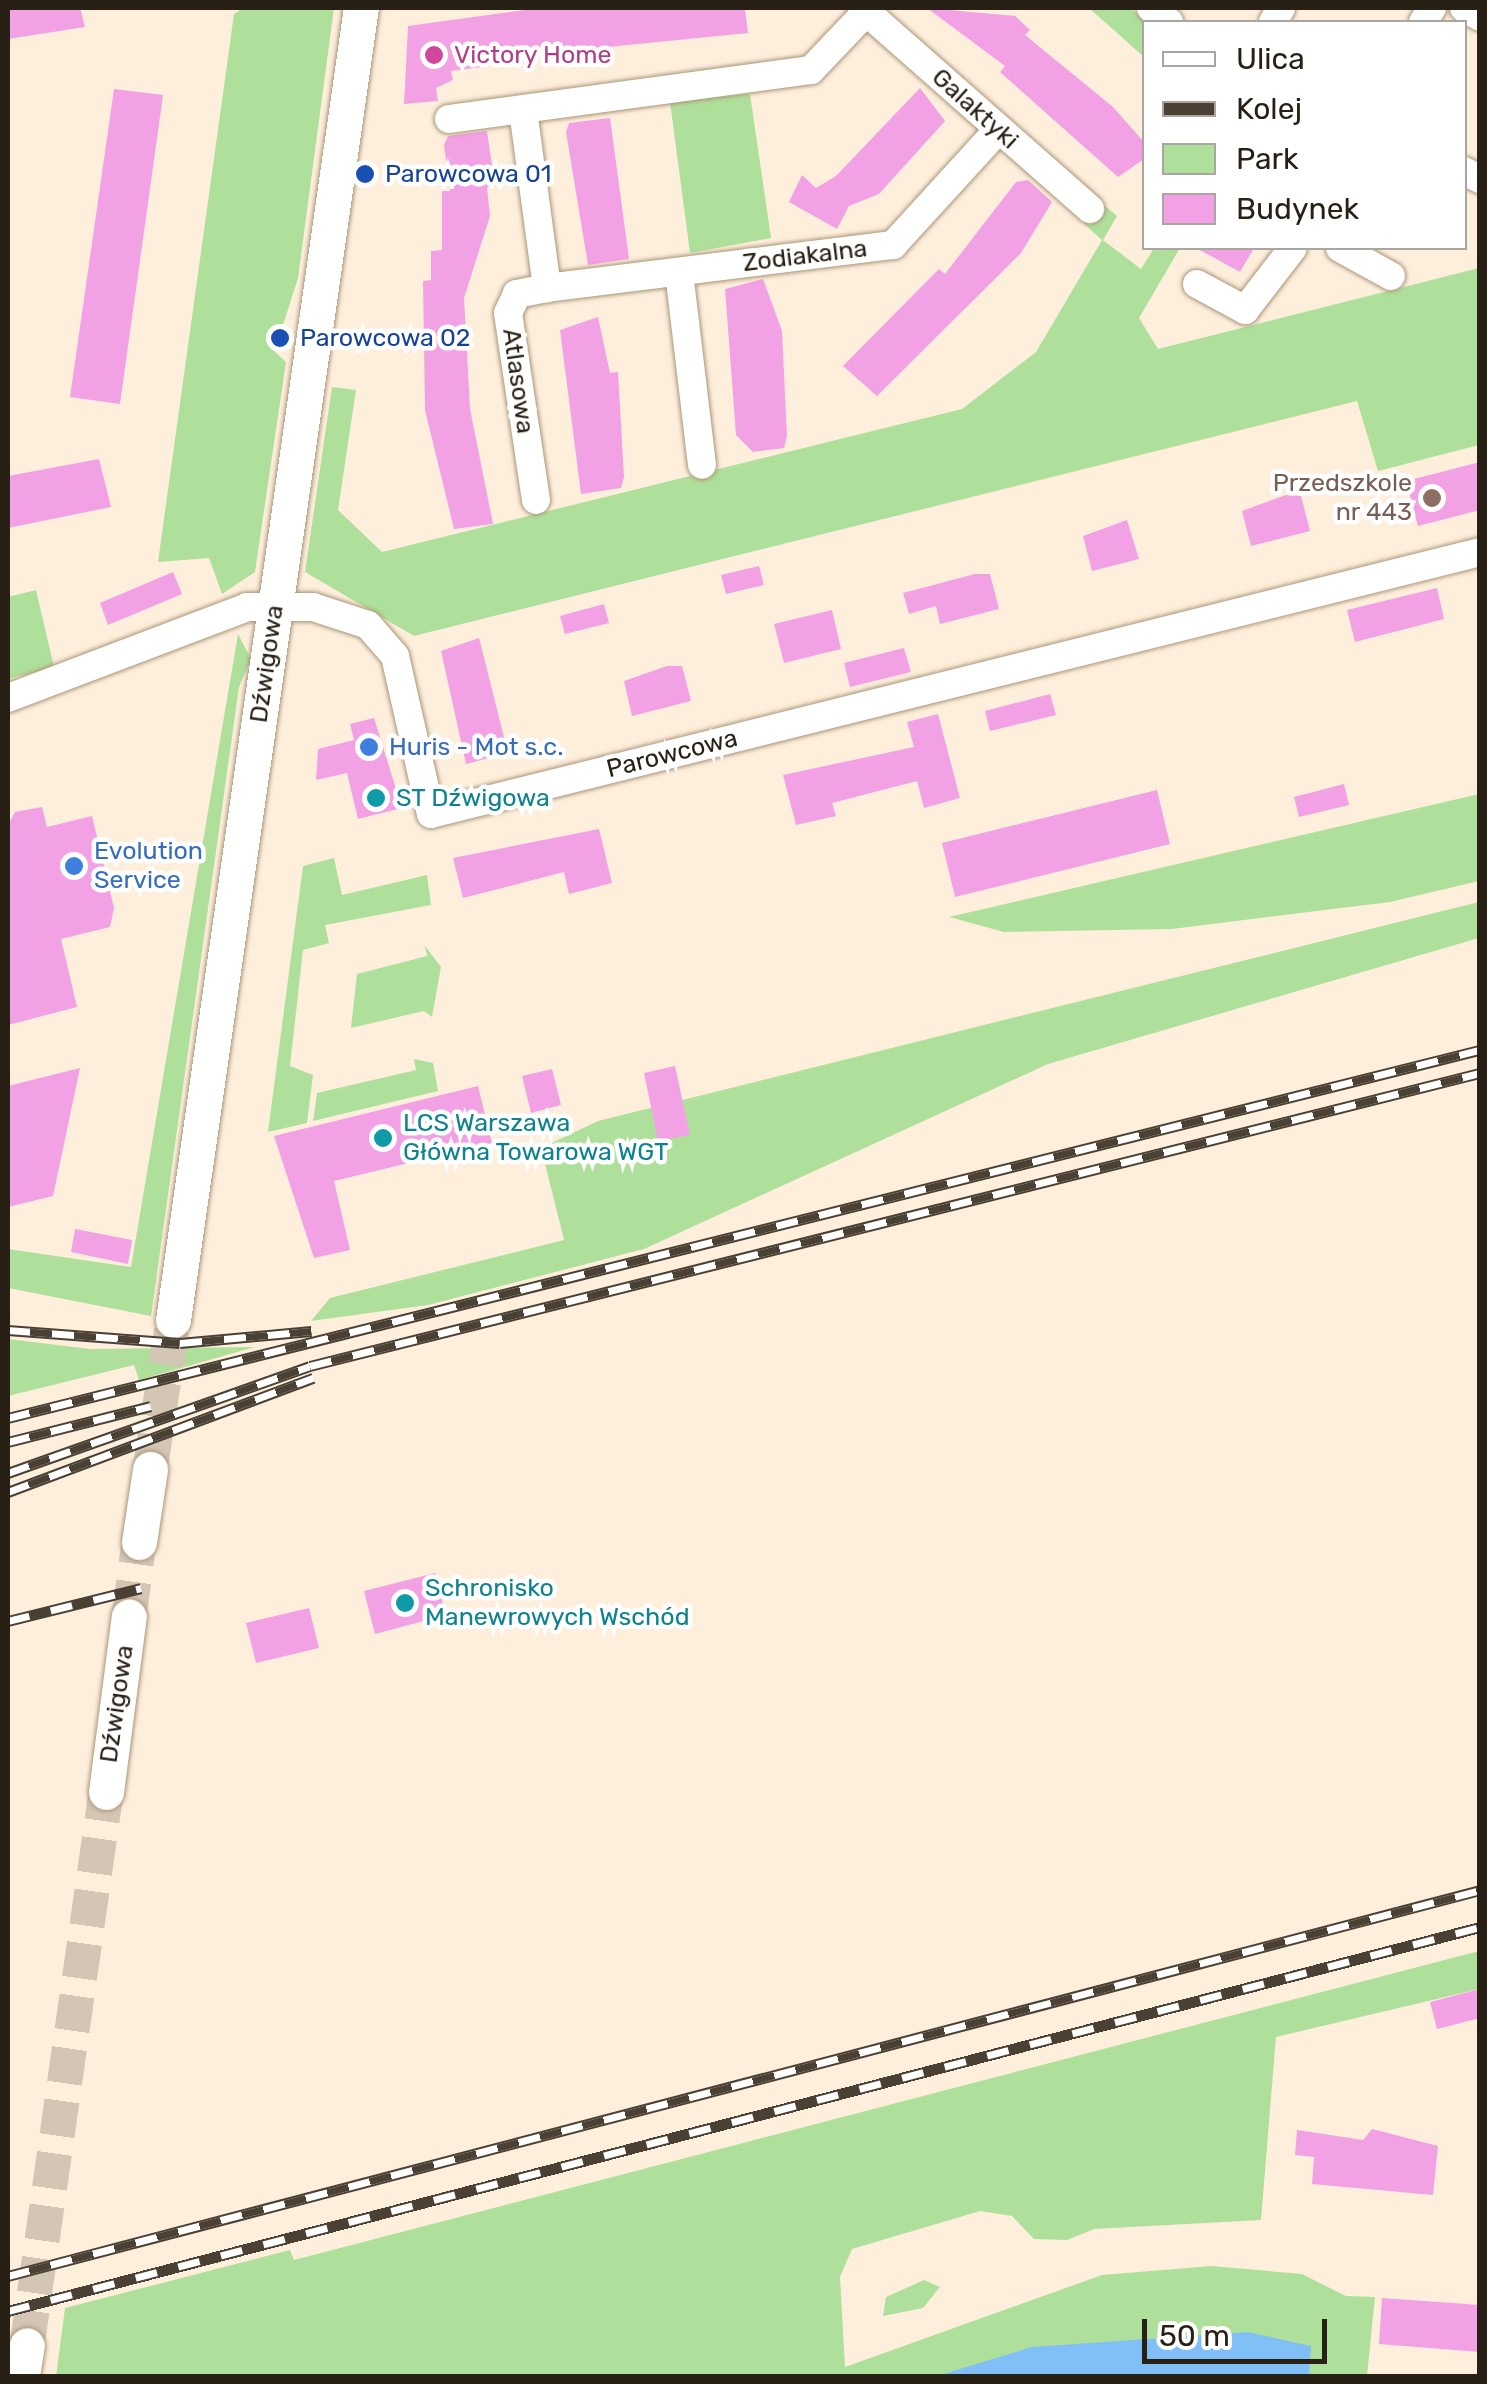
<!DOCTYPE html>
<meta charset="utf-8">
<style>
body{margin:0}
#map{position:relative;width:1487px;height:2384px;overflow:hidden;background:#feefdd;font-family:Rubik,sans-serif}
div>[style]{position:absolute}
.green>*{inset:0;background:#afe09b}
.water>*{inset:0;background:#81c0f7}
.building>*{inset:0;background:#f2a1e5}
.major-tunnel>*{height:35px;margin-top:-17.5px;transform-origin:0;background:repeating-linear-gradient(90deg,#d3c6b5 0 35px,transparent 0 53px)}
.roads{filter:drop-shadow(0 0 2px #ab9578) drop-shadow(0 0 2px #ab9578)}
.minor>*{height:28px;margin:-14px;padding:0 14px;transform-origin:14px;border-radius:14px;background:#fff}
.major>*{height:35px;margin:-17.5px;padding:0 17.5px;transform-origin:17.5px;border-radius:17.5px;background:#fff}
.rail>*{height:11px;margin-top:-5.5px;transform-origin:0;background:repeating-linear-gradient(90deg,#fff 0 22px,#4a4034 0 44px);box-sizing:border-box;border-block:2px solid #4a4034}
.dots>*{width:28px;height:28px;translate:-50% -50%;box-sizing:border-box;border:5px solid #fff;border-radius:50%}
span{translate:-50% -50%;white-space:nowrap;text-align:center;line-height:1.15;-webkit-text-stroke:9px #fff;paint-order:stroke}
.hotel-label{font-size:25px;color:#b23c85}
.left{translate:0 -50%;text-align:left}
.street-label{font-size:25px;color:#292015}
.transit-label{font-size:25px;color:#164399}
.education-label{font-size:25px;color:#785e54}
.right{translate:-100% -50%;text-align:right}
.shop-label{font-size:25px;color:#366cbe}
.culture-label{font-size:25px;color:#0d838f}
.frame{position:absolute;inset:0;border:10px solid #292015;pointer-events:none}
.legend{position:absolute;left:1142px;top:20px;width:325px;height:230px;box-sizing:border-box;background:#fff;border:2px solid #a9a6a1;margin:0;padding:12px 18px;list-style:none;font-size:30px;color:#292015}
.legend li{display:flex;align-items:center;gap:20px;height:50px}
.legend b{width:50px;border:2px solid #a9a6a1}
.scale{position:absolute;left:1142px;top:2319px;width:185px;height:45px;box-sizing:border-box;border:5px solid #292015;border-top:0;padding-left:12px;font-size:30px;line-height:35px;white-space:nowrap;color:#292015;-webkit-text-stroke:8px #fff;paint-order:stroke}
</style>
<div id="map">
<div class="green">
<div style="clip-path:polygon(243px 8px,334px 8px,298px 278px,283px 325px,275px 325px,272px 349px,286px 362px,255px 572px,222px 594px,209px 558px,158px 562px,234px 14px)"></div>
<div style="clip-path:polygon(1089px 8px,1130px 8px,1147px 22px,1144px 57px)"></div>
<div style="clip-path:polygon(750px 94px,771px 238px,690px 253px,670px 102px)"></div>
<div style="clip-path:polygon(1103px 204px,1117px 216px,1103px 240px,1141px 269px,1154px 248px,1180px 248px,1139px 318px,1158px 349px,1479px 268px,1479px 445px,1378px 471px,1357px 401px,414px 636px,305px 572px,332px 387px,356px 390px,338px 510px,382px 552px,962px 409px,1036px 352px,1102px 240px,1083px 223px)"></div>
<div style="clip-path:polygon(36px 590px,54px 667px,8px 679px,8px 597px)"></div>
<div style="clip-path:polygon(238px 634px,251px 659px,239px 687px,151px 1316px,8px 1288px,8px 1249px,131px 1267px)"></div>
<div style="clip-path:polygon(1479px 794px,1479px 881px,1390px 902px,1172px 929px,1004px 932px,949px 917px)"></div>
<div style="clip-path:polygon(334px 858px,342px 895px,427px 875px,431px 905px,325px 925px,329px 943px,303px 950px,290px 1066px,313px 1075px,307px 1123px,268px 1132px,303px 866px)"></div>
<div style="clip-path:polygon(1479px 902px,1479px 938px,1048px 1064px,644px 1249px,428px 1305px,311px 1321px,330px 1298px,564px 1240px,541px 1148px,598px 1121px)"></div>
<div style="clip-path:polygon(425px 946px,441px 967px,432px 1017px,424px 1011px,351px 1028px,357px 974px,427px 956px)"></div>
<div style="clip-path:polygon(414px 1059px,433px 1063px,438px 1091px,313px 1121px,317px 1093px,416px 1070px)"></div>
<div style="clip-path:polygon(8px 1339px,90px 1349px,255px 1347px,139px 1380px,134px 1365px,8px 1396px)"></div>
<div style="clip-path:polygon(1479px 1951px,1479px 1989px,1276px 2037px,1261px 2220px,1094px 2229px,1067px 2240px,1034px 2239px,1012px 2216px,980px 2211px,852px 2249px,840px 2277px,845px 2367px,1102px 2275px,1211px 2266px,1302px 2274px,1346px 2296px,1375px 2297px,1367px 2376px,56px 2376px,65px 2308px,290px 2250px,294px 2260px)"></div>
<div style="clip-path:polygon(924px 2280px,940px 2287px,923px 2308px,883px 2316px,886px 2297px)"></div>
</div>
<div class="water">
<div style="clip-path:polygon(1248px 2332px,1311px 2346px,1309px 2376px,937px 2376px,1032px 2347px)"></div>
</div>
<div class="building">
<div style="clip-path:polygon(33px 8px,80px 8px,85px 27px,8px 39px,8px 10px)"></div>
<div style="clip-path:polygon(540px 8px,745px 8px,748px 33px,489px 59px,490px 66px,451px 71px,453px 80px,436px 88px,438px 101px,404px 104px,408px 26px)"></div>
<div style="clip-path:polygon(927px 8px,1015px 16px,1030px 30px,1025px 35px,1113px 107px,1144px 142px,1144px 159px,1118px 177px,1000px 72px,1005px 66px)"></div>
<div style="clip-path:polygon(920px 88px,945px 121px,879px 194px,849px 206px,837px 229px,789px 202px,802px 175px,816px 188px,836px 176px)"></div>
<div style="clip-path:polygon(114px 89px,163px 95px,120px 404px,70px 397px)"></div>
<div style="clip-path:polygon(610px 118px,629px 259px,588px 265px,566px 132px,569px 123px)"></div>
<div style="clip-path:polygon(487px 131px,495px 186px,487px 187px,490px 216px,464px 298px,470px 409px,493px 524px,454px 529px,425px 410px,423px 281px,431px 280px,431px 251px,442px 250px,442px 191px,450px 191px,444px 145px,448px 136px)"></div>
<div style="clip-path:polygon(1028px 180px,1052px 202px,1021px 253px,877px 396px,843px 366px,939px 269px,945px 274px,1016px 182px)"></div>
<div style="clip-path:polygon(1196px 248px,1254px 248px,1240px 272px)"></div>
<div style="clip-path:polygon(763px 279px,782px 331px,787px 436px,784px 448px,753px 452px,736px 435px,725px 289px)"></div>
<div style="clip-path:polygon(598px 317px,610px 373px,618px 372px,624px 477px,621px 488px,581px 494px,560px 330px)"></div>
<div style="clip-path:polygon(99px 459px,111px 507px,8px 528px,8px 476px)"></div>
<div style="clip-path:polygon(1480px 462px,1480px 510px,1418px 526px,1406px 481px)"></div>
<div style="clip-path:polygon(1286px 495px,1301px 496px,1310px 531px,1251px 546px,1242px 511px)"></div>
<div style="clip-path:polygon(1127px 520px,1139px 559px,1092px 571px,1083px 536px)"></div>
<div style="clip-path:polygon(759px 566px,764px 585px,726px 594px,721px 575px)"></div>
<div style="clip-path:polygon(173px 572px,182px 594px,108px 625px,100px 603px)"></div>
<div style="clip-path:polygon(975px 574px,990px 574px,999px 609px,940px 624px,936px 606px,909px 614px,903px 593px)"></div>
<div style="clip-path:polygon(1437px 588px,1444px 619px,1355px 642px,1347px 610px)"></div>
<div style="clip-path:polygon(604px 604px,609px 623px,565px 634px,560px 616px)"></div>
<div style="clip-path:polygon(832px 610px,841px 649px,784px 663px,774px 624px)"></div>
<div style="clip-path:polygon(479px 638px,508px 753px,466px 764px,441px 651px)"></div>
<div style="clip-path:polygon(904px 648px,911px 672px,850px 687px,844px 663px)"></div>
<div style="clip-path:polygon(667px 666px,682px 666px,691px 701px,632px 716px,624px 681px)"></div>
<div style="clip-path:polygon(1050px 694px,1056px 715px,990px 731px,985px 711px)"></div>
<div style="clip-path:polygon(938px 714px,960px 798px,924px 808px,917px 781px,832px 803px,836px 816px,796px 825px,783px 775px,914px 747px,907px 722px)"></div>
<div style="clip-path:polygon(374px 718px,402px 808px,358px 819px,347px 773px,316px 780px,318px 749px,354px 740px,350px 724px)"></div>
<div style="clip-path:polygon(1344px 784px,1349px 805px,1299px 817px,1294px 797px)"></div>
<div style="clip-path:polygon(1157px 790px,1170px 844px,955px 897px,942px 843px)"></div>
<div style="clip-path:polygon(42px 807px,47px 827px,92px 816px,114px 908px,110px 927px,61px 939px,77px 1007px,8px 1025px,8px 825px,15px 812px)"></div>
<div style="clip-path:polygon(599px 829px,612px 883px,569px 894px,564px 872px,463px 898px,453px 858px)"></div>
<div style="clip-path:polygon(675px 1066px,690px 1135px,658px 1141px,644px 1073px)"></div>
<div style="clip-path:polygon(80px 1068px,53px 1196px,8px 1207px,8px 1086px)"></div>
<div style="clip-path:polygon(552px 1069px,561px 1105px,531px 1113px,522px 1076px)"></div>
<div style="clip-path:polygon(478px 1086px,492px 1143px,334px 1181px,350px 1250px,314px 1258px,274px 1136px)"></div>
<div style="clip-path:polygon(75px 1229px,132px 1240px,128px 1264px,71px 1252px)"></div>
<div style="clip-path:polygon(435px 1573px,446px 1615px,375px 1634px,364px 1591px)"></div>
<div style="clip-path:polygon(309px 1608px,319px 1648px,256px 1663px,246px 1623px)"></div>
<div style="clip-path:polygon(1480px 1989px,1480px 2018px,1437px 2029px,1430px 2002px)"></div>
<div style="clip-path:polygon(1372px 2129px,1438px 2146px,1433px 2195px,1312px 2184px,1314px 2157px,1295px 2155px,1297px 2130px,1363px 2140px)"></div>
<div style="clip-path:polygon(1382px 2298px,1480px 2305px,1480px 2352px,1379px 2344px)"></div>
</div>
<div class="major-tunnel">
<div style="left:150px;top:1469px;width:151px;rotate:-81.2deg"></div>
<div style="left:129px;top:1616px;width:75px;rotate:-82.3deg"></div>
<div style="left:27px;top:2345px;width:559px;rotate:-81.87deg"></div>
</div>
<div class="roads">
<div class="minor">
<div style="left:862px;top:8px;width:304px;rotate:41.4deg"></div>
<div style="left:1151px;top:8px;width:23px;rotate:38deg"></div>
<div style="left:1464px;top:8px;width:18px;rotate:29deg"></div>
<div style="left:1273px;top:22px;width:16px;rotate:-60deg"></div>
<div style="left:1423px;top:22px;width:17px;rotate:-57deg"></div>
<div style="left:523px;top:110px;width:180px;rotate:82.3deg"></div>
<div style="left:547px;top:288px;width:31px;rotate:169deg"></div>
<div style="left:517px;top:294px;width:21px;rotate:115deg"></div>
<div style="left:508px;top:313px;width:189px;rotate:81.5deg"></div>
<div style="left:449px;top:119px;width:365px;rotate:-7.7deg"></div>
<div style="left:811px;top:70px;width:86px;rotate:-46.4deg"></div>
<div style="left:1464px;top:171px;width:18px;rotate:27deg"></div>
<div style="left:1340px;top:248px;width:58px;rotate:28.8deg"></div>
<div style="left:679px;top:272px;width:194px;rotate:83.2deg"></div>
<div style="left:1197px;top:284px;width:55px;rotate:28.4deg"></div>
<div style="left:1245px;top:310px;width:78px;rotate:-52.3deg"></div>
<div style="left:547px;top:288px;width:349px;rotate:-7.1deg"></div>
<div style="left:893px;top:245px;width:156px;rotate:-47.6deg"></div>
<div style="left:8px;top:698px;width:256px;rotate:-20.8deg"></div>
<div style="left:247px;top:607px;width:66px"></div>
<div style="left:313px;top:607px;width:58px;rotate:18.1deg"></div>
<div style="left:368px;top:625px;width:41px;rotate:48.9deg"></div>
<div style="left:395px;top:656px;width:162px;rotate:77.2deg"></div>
<div style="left:431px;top:814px;width:1081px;rotate:-14.02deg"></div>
</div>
<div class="major">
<div style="left:173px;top:1320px;width:1325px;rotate:-81.85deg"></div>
<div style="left:139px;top:1542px;width:74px;rotate:-81.4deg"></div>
<div style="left:106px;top:1792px;width:177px;rotate:-82.6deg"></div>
<div style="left:22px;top:2376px;width:31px;rotate:-81deg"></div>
</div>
</div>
<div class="rail">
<div style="left:8px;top:1330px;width:172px;rotate:4.3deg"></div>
<div style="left:180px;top:1343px;width:132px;rotate:-5.2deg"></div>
<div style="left:8px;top:1418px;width:1517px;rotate:-14.04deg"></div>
<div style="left:8px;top:1442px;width:147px;rotate:-14.1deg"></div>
<div style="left:8px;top:1473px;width:320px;rotate:-19.5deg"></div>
<div style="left:310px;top:1366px;width:1206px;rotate:-14.06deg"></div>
<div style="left:8px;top:1492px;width:326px;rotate:-20.5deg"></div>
<div style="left:8px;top:1621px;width:137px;rotate:-13.9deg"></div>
<div style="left:8px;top:2276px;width:1522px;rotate:-14.69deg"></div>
<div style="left:8px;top:2311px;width:1521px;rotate:-14.62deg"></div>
</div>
<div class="dots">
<div style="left:434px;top:55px;background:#d1479c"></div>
<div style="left:365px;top:174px;background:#1a4fb4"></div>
<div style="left:280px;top:338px;background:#1a4fb4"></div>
<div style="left:1432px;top:498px;background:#8d6e63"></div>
<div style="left:369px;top:747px;background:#3f7fe0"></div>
<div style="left:376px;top:798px;background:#0f9aa8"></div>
<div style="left:74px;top:866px;background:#3f7fe0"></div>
<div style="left:383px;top:1138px;background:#0f9aa8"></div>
<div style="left:405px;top:1603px;background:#0f9aa8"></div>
</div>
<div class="hotel-label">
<span class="left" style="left:454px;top:55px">Victory Home</span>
</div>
<div class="street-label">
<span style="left:975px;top:109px;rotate:42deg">Galaktyki</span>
<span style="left:805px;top:256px;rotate:-7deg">Zodiakalna</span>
<span style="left:518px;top:381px;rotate:82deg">Atlasowa</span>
<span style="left:267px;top:664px;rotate:-82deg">Dźwigowa</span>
<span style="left:672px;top:754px;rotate:-14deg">Parowcowa</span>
<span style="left:117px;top:1704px;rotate:-82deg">Dźwigowa</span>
</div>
<div class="transit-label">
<span class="left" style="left:385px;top:174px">Parowcowa 01</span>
<span class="left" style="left:300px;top:338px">Parowcowa 02</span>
</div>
<div class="education-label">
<span class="right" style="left:1412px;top:498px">Przedszkole<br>nr 443</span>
</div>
<div class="shop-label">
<span class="left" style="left:389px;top:747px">Huris - Mot s.c.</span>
<span class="left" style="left:94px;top:866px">Evolution<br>Service</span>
</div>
<div class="culture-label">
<span class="left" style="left:396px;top:798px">ST Dźwigowa</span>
<span class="left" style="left:403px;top:1138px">LCS Warszawa<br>Główna Towarowa WGT</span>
<span class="left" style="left:425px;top:1603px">Schronisko<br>Manewrowych Wschód</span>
</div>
<div class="frame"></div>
<ul class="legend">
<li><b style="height:12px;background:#fff"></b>Ulica</li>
<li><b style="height:12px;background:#4a4034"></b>Kolej</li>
<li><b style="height:28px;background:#afe09b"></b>Park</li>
<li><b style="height:28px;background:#f2a1e5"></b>Budynek</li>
</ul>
<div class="scale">50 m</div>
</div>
